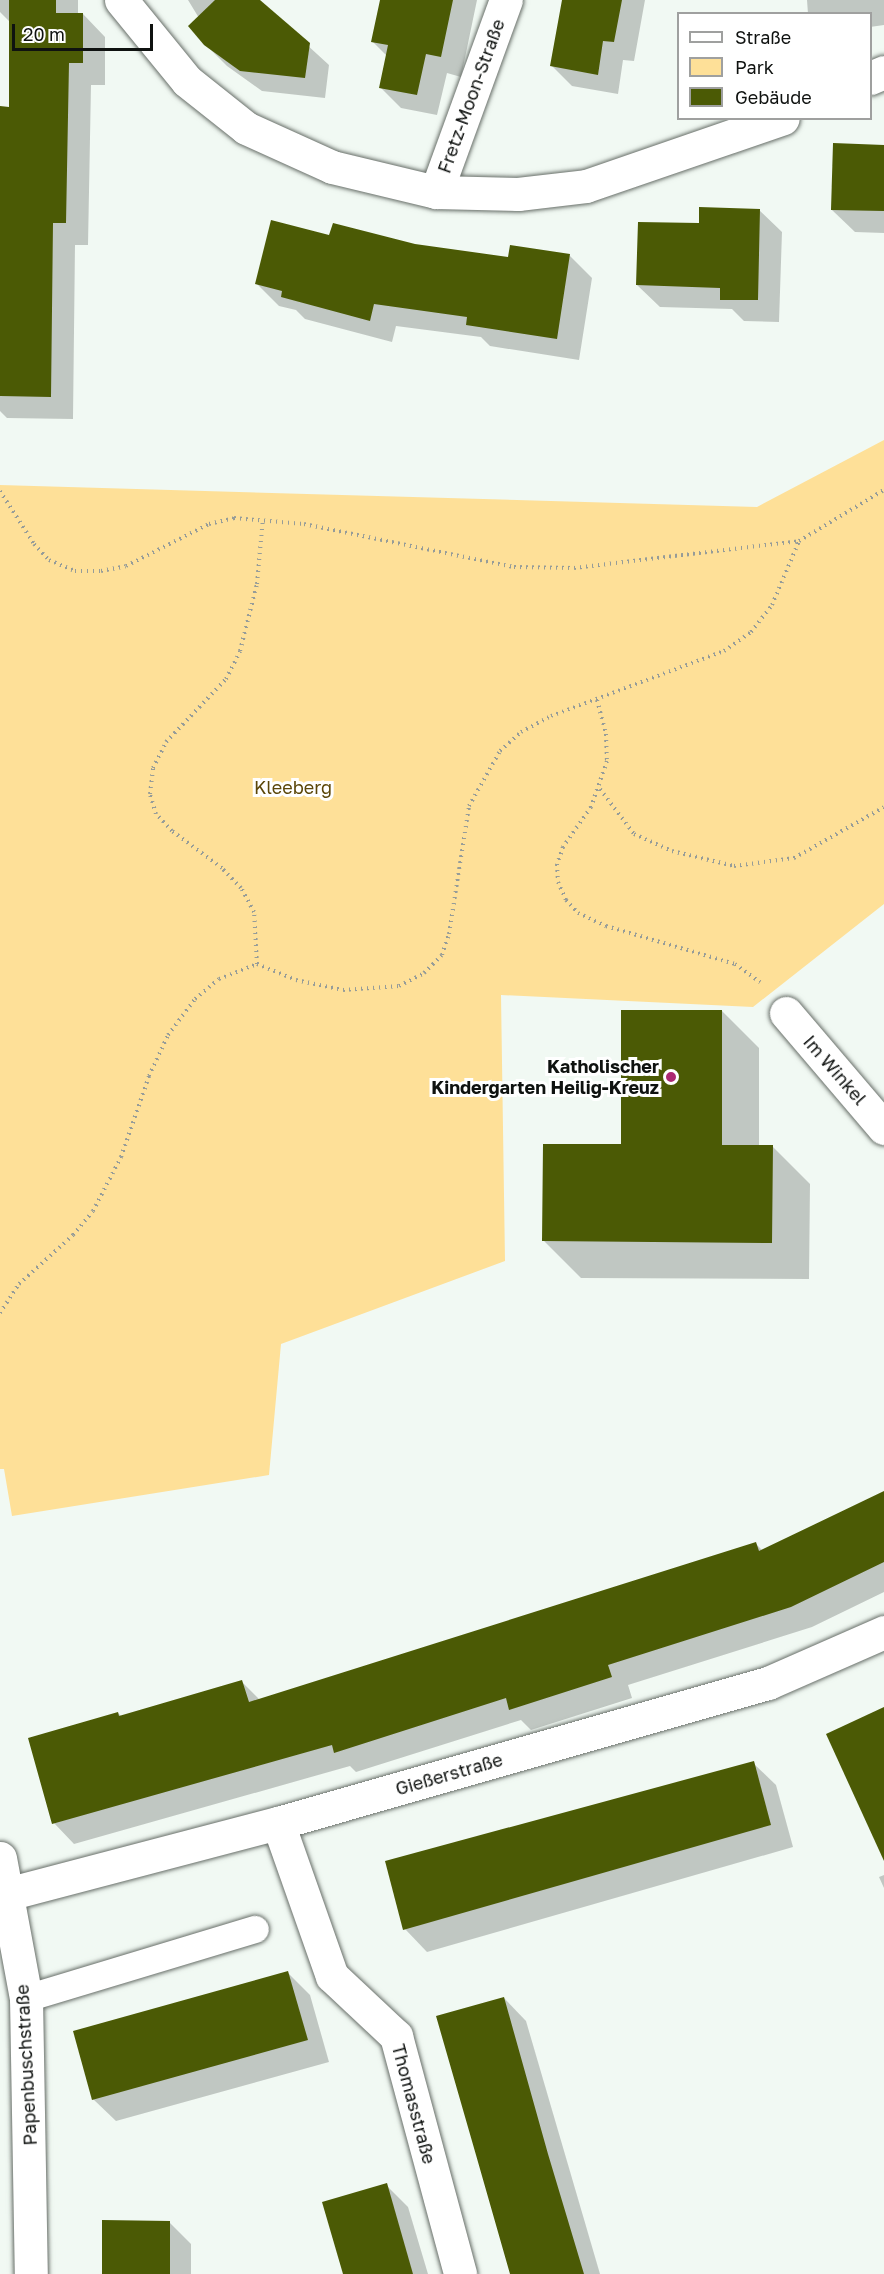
<!DOCTYPE html>
<meta charset="utf-8">
<style>
body{margin:0}
#map{position:relative;width:884px;height:2274px;overflow:hidden;background:#f1f9f3;font-family:"Golos Text",sans-serif}
div>[style]{position:absolute}
.green>*{inset:0;background:#fee098}
.shadow>*{inset:0;background:#0003}
.building>*{inset:0;background:#4b5a05}
.path>*{height:4px;margin-top:-2px;transform-origin:0;background:repeating-linear-gradient(90deg,#969c98 0 1.5px,transparent 0 6px)}
.roads{filter:drop-shadow(0 0 2px #686f69) drop-shadow(0 0 2px #686f69)}
.service>*{height:27px;margin:-13.5px;padding:0 13.5px;transform-origin:13.5px;border-radius:13.5px;background:#fff}
.minor>*{height:33px;margin:-16.5px;padding:0 16.5px;transform-origin:16.5px;border-radius:16.5px;background:#fff}
.dots>*{width:16px;height:16px;translate:-50% -50%;box-sizing:border-box;border:3px solid #fff;border-radius:50%}
span{translate:-50% -50%;white-space:nowrap;text-align:center;line-height:1.15;-webkit-text-stroke:6px #fff;paint-order:stroke}
.street-label{font-size:18px;color:#0f1210}
.park-label{font-size:18px;color:#5b4608}
.poi-label{font-size:18px;color:#0f1210;font-weight:700}
.right{translate:-100% -50%;text-align:right}
.legend{position:absolute;left:677px;top:12px;width:195px;height:108px;box-sizing:border-box;background:#fff;border:2px solid #9fa09f;margin:0;padding:8px 10px;list-style:none;font-size:18px;color:#0f1210}
.legend li{display:flex;align-items:center;gap:12px;height:30px}
.legend b{width:30px;border:2px solid #9fa09f}
.scale{position:absolute;left:12px;top:24px;width:141px;height:27px;box-sizing:border-box;border:3px solid #0f1210;border-top:0;padding-left:8px;font-size:18px;line-height:21px;white-space:nowrap;color:#0f1210;-webkit-text-stroke:4px #fff;paint-order:stroke}
</style>
<div id="map">
<div class="green">
<div style="clip-path:polygon(884px 440px,884px 904px,753px 1007px,501px 995px,505px 1261px,281px 1344px,269px 1475px,12px 1516px,4px 1469px,0 1469px,0 485px,757px 507px)"></div>
</div>
<div class="shadow">
<div style="clip-path:polygon(0 0,78px 0,78px 14px,83px 14px,105px 37px,105px 85px,91px 85px,88px 245px,75px 245px,73px 419px,7px 418px,0 411px,0 120px,10px 108px,10px 22px,0 12px)"></div>
<div style="clip-path:polygon(188px 0,258px 0,329px 65px,325px 98px,262px 91px,227px 66px,205px 44px,199px 18px)"></div>
<div style="clip-path:polygon(382px 0,477px 0,461px 77px,447px 73px,437px 115px,401px 108px,380px 87px,387px 56px,373px 42px)"></div>
<div style="clip-path:polygon(563px 0,645px 0,634px 61px,623px 60px,618px 94px,572px 86px,552px 66px)"></div>
<div style="clip-path:polygon(807px 0,884px 0,884px 25px,870px 27px,870px 14px,808px 14px)"></div>
<div style="clip-path:polygon(884px 146px,884px 233px,855px 232px,832px 210px)"></div>
<div style="clip-path:polygon(759px 210px,782px 232px,779px 322px,744px 321px,732px 309px,660px 307px,637px 285px,700px 225px)"></div>
<div style="clip-path:polygon(330px 237px,510px 259px,569px 255px,592px 278px,579px 360px,490px 346px,481px 337px,396px 326px,392px 342px,305px 319px,296px 310px,279px 306px,256px 283px)"></div>
<div style="clip-path:polygon(722px 1011px,759px 1048px,759px 1147px,773px 1147px,810px 1184px,809px 1279px,581px 1278px,544px 1241px,622px 1145px)"></div>
<div style="clip-path:polygon(884px 1493px,884px 1592px,812px 1627px,628px 1685px,632px 1698px,531px 1730px,521px 1720px,356px 1772px,350px 1766px,74px 1844px,54px 1823px,118px 1713px,122px 1717px,242px 1682px,260px 1700px,756px 1544px,763px 1551px)"></div>
<div style="clip-path:polygon(753px 1763px,776px 1785px,793px 1847px,427px 1952px,405px 1929px)"></div>
<div style="clip-path:polygon(884px 1875px,884px 1888px,879px 1877px)"></div>
<div style="clip-path:polygon(288px 1973px,310px 1995px,329px 2062px,116px 2121px,93px 2099px)"></div>
<div style="clip-path:polygon(504px 1998px,526px 2021px,600px 2274px,513px 2274px)"></div>
<div style="clip-path:polygon(386px 2185px,408px 2207px,428px 2274px,345px 2274px)"></div>
<div style="clip-path:polygon(169px 2222px,191px 2244px,191px 2274px,103px 2274px)"></div>
</div>
<div class="building">
<div style="clip-path:polygon(9px 0,56px 0,56px 13px,83px 13px,83px 63px,69px 63px,66px 223px,53px 223px,51px 397px,0 396px,0 106px,9px 107px)"></div>
<div style="clip-path:polygon(215px 0,260px 0,310px 43px,305px 78px,240px 71px,204px 45px,188px 26px)"></div>
<div style="clip-path:polygon(380px 0,453px 0,441px 57px,426px 54px,417px 95px,379px 88px,388px 45px,371px 42px)"></div>
<div style="clip-path:polygon(562px 0,622px 0,614px 42px,603px 41px,598px 75px,550px 66px)"></div>
<div style="clip-path:polygon(833px 143px,884px 145px,884px 211px,831px 210px)"></div>
<div style="clip-path:polygon(699px 207px,760px 209px,758px 300px,720px 300px,720px 288px,636px 285px,638px 222px,699px 223px)"></div>
<div style="clip-path:polygon(271px 220px,329px 235px,333px 223px,415px 244px,508px 257px,510px 245px,570px 254px,557px 339px,466px 325px,467px 317px,374px 304px,370px 321px,281px 297px,282px 291px,255px 284px)"></div>
<div style="clip-path:polygon(621px 1010px,722px 1010px,722px 1145px,773px 1145px,772px 1243px,542px 1241px,543px 1144px,621px 1144px)"></div>
<div style="clip-path:polygon(884px 1491px,884px 1562px,791px 1607px,608px 1665px,612px 1677px,509px 1710px,506px 1698px,334px 1753px,332px 1745px,52px 1824px,28px 1738px,118px 1712px,119px 1716px,242px 1680px,249px 1702px,756px 1542px,759px 1551px)"></div>
<div style="clip-path:polygon(884px 1707px,884px 1861px,826px 1734px)"></div>
<div style="clip-path:polygon(754px 1761px,771px 1825px,403px 1930px,385px 1861px)"></div>
<div style="clip-path:polygon(288px 1971px,308px 2040px,92px 2100px,73px 2031px)"></div>
<div style="clip-path:polygon(504px 1997px,548px 2154px,584px 2274px,510px 2274px,476px 2155px,436px 2016px)"></div>
<div style="clip-path:polygon(387px 2183px,413px 2274px,343px 2274px,322px 2202px)"></div>
<div style="clip-path:polygon(102px 2220px,170px 2221px,170px 2274px,102px 2274px)"></div>
</div>
<div class="path">
<div style="left:0;top:491px;width:63px;rotate:57.3deg"></div>
<div style="left:34px;top:544px;width:22px;rotate:47deg"></div>
<div style="left:49px;top:560px;width:28px;rotate:23deg"></div>
<div style="left:75px;top:571px;width:26px"></div>
<div style="left:101px;top:571px;width:25px;rotate:-11deg"></div>
<div style="left:126px;top:566px;width:93px;rotate:-26.8deg"></div>
<div style="left:209px;top:524px;width:26px;rotate:-13deg"></div>
<div style="left:234px;top:518px;width:70px;rotate:4.9deg"></div>
<div style="left:304px;top:524px;width:214px;rotate:11.6deg"></div>
<div style="left:514px;top:567px;width:60px;rotate:1deg"></div>
<div style="left:574px;top:568px;width:227px;rotate:-6.8deg"></div>
<div style="left:799px;top:541px;width:99px;rotate:-31deg"></div>
<div style="left:597px;top:700px;width:35px;rotate:75deg"></div>
<div style="left:606px;top:734px;width:27px;rotate:88deg"></div>
<div style="left:607px;top:761px;width:49px;rotate:109.2deg"></div>
<div style="left:591px;top:807px;width:49px;rotate:125deg"></div>
<div style="left:563px;top:847px;width:18px;rotate:109deg"></div>
<div style="left:557px;top:864px;width:18px;rotate:87deg"></div>
<div style="left:558px;top:882px;width:20px;rotate:66deg"></div>
<div style="left:566px;top:900px;width:18px;rotate:47deg"></div>
<div style="left:578px;top:913px;width:31px;rotate:25deg"></div>
<div style="left:606px;top:926px;width:134px;rotate:16.4deg"></div>
<div style="left:735px;top:964px;width:31px;rotate:36deg"></div>
<div style="left:600px;top:789px;width:56px;rotate:52.9deg"></div>
<div style="left:634px;top:834px;width:42px;rotate:24.1deg"></div>
<div style="left:672px;top:851px;width:64px;rotate:13.6deg"></div>
<div style="left:734px;top:866px;width:61px;rotate:-7.6deg"></div>
<div style="left:794px;top:858px;width:103px;rotate:-29.5deg"></div>
<div style="left:257px;top:964px;width:52px;rotate:-93.3deg"></div>
<div style="left:254px;top:912px;width:27px;rotate:-118deg"></div>
<div style="left:241px;top:888px;width:28px;rotate:-134deg"></div>
<div style="left:222px;top:868px;width:62px;rotate:-143.5deg"></div>
<div style="left:172px;top:831px;width:23px;rotate:-133deg"></div>
<div style="left:156px;top:814px;width:21px;rotate:-107deg"></div>
<div style="left:150px;top:794px;width:26px;rotate:-83deg"></div>
<div style="left:153px;top:768px;width:29px;rotate:-63deg"></div>
<div style="left:166px;top:742px;width:87px;rotate:-46.4deg"></div>
<div style="left:226px;top:679px;width:31px;rotate:-63deg"></div>
<div style="left:240px;top:651px;width:69px;rotate:-75.8deg"></div>
<div style="left:257px;top:584px;width:66px;rotate:-84.8deg"></div>
<div style="left:0;top:1313px;width:35px;rotate:-57deg"></div>
<div style="left:19px;top:1284px;width:73px;rotate:-42.2deg"></div>
<div style="left:73px;top:1235px;width:31px;rotate:-50deg"></div>
<div style="left:93px;top:1211px;width:61px;rotate:-62.6deg"></div>
<div style="left:121px;top:1157px;width:86px;rotate:-70.9deg"></div>
<div style="left:149px;top:1076px;width:45px;rotate:-65.1deg"></div>
<div style="left:168px;top:1035px;width:45px;rotate:-53.1deg"></div>
<div style="left:195px;top:999px;width:31px;rotate:-40deg"></div>
<div style="left:219px;top:979px;width:41px;rotate:-21.5deg"></div>
<div style="left:257px;top:964px;width:42px;rotate:22.3deg"></div>
<div style="left:296px;top:980px;width:48px;rotate:12deg"></div>
<div style="left:343px;top:990px;width:56px;rotate:-4.1deg"></div>
<div style="left:399px;top:986px;width:28px;rotate:-27deg"></div>
<div style="left:424px;top:973px;width:25px;rotate:-45deg"></div>
<div style="left:442px;top:955px;width:22px;rotate:-72deg"></div>
<div style="left:449px;top:934px;width:130px;rotate:-81.1deg"></div>
<div style="left:469px;top:806px;width:63px;rotate:-60.6deg"></div>
<div style="left:500px;top:751px;width:28px;rotate:-42deg"></div>
<div style="left:521px;top:732px;width:34px;rotate:-28deg"></div>
<div style="left:551px;top:716px;width:185px;rotate:-20.6deg"></div>
<div style="left:724px;top:651px;width:33px;rotate:-35deg"></div>
<div style="left:751px;top:632px;width:34px;rotate:-52deg"></div>
<div style="left:772px;top:605px;width:69px;rotate:-67.1deg"></div>
</div>
<div class="roads">
<div class="service">
<div style="left:26px;top:1998px;width:239px;rotate:-16.8deg"></div>
</div>
<div class="minor">
<div style="left:121px;top:0;width:104px;rotate:50.8deg"></div>
<div style="left:187px;top:81px;width:75px;rotate:38.5deg"></div>
<div style="left:246px;top:128px;width:94px;rotate:24.4deg"></div>
<div style="left:332px;top:167px;width:107px;rotate:13.5deg"></div>
<div style="left:436px;top:192px;width:82px;rotate:1.4deg"></div>
<div style="left:518px;top:194px;width:68px;rotate:-6.7deg"></div>
<div style="left:586px;top:186px;width:208px;rotate:-19deg"></div>
<div style="left:870px;top:78px;width:15px;rotate:-23deg"></div>
<div style="left:436px;top:192px;width:204px;rotate:-70deg"></div>
<div style="left:786px;top:1013px;width:151px;rotate:49.6deg"></div>
<div style="left:278px;top:1823px;width:162px;rotate:70.6deg"></div>
<div style="left:332px;top:1976px;width:88px;rotate:43.2deg"></div>
<div style="left:396px;top:2036px;width:246px;rotate:74.9deg"></div>
<div style="left:0;top:1858px;width:142px;rotate:79.5deg"></div>
<div style="left:26px;top:1998px;width:276px;rotate:89deg"></div>
<div style="left:7px;top:1894px;width:280px;rotate:-14.7deg"></div>
<div style="left:278px;top:1823px;width:510px;rotate:-15.95deg"></div>
<div style="left:768px;top:1683px;width:127px;rotate:-23.7deg"></div>
</div>
</div>
<div class="dots">
<div style="left:671px;top:1077px;background:#ac2872"></div>
</div>
<div class="street-label">
<span style="left:471px;top:96px;rotate:-70deg">Fretz-Moon-Straße</span>
<span style="left:835px;top:1070px;rotate:49deg">Im Winkel</span>
<span style="left:449px;top:1774px;rotate:-16deg">Gießerstraße</span>
<span style="left:26px;top:2065px;rotate:-93deg">Papenbuschstraße</span>
<span style="left:414px;top:2104px;rotate:75deg">Thomasstraße</span>
</div>
<div class="park-label">
<span style="left:293px;top:787px">Kleeberg</span>
</div>
<div class="poi-label">
<span class="right" style="left:659px;top:1077px">Katholischer<br>Kindergarten Heilig-Kreuz</span>
</div>
<ul class="legend">
<li><b style="height:8px;background:#fff"></b>Straße</li>
<li><b style="height:16px;background:#fee098"></b>Park</li>
<li><b style="height:16px;background:#4b5a05"></b>Gebäude</li>
</ul>
<div class="scale">20 m</div>
</div>
